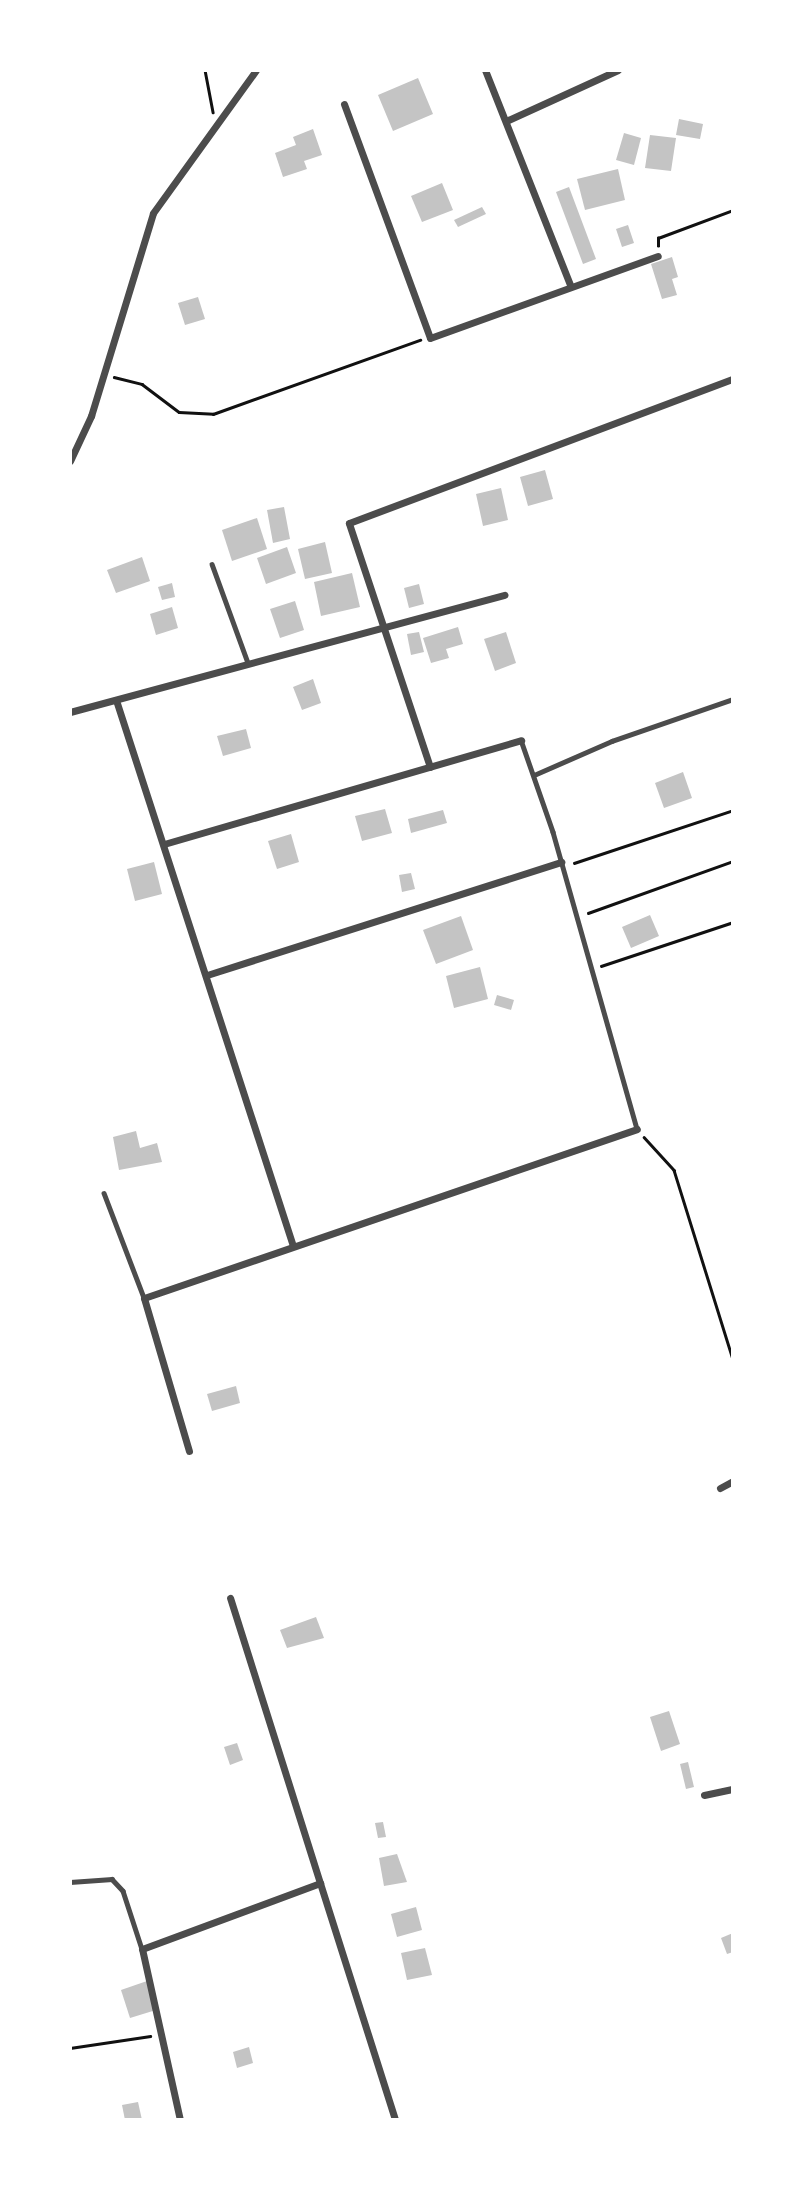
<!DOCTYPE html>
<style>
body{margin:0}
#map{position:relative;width:803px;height:2190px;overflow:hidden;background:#fff;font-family:"Varela Round",sans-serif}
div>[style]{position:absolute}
.building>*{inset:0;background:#c4c4c4}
.path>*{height:2.5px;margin:-1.25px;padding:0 1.25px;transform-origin:1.25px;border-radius:1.25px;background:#111}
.service>*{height:4.5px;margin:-2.25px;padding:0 2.25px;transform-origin:2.25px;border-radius:2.25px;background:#4c4c4c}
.minor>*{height:7px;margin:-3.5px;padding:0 3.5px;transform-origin:3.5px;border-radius:3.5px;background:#4c4c4c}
span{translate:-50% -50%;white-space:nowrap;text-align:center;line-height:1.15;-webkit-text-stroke:5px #fff;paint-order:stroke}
.frame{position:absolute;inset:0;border:72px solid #fff;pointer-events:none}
</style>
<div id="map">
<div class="building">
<div style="clip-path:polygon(418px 78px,433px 114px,393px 131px,378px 95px)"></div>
<div style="clip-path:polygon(679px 119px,703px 124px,700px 139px,676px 135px)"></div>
<div style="clip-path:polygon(313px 129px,322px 155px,304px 161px,307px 169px,283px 177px,275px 153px,296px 145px,293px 137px)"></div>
<div style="clip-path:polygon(624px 133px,641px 138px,634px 165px,616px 160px)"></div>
<div style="clip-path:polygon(650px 135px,676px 138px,671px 171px,645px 168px)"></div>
<div style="clip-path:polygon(618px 169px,625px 200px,585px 210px,577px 179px)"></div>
<div style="clip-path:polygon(442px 183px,453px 210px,422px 222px,411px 196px)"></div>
<div style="clip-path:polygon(569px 187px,596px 259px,583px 264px,556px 192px)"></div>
<div style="clip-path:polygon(482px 207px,486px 214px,458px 227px,454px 220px)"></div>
<div style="clip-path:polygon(628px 225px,634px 243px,622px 247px,616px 229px)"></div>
<div style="clip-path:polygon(672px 257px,678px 277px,672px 279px,677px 295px,662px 299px,651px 264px)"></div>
<div style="clip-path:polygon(198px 297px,205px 319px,185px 325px,178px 303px)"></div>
<div style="clip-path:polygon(545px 470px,553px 499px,528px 506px,520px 477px)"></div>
<div style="clip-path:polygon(501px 488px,508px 520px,483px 526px,476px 494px)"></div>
<div style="clip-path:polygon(284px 507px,290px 539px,273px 543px,267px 510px)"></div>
<div style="clip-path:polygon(257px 518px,267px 549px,232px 561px,222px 530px)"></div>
<div style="clip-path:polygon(325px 542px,332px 573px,305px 579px,298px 549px)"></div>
<div style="clip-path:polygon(287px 547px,296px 573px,266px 584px,257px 558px)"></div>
<div style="clip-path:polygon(142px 557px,150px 581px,116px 593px,107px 570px)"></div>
<div style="clip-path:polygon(352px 573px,360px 607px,321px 616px,314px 582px)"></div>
<div style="clip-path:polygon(172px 583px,175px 597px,162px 600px,158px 587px)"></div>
<div style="clip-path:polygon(419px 584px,424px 604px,409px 608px,404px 588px)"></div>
<div style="clip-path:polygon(295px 601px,304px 630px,280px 638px,270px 609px)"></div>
<div style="clip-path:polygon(172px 607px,178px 628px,156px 635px,150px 614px)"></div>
<div style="clip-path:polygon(458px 627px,463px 644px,446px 649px,449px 658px,431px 663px,423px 638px)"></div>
<div style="clip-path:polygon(419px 632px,424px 652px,411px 655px,407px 634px)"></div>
<div style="clip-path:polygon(506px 632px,516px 663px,495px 671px,484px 639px)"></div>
<div style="clip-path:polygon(313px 679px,321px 703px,302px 710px,293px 687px)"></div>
<div style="clip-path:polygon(246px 729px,251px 748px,223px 756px,217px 736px)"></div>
<div style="clip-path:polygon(683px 772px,692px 798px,664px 808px,655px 783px)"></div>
<div style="clip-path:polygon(385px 809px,392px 833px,362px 841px,355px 816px)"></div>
<div style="clip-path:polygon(443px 810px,447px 823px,411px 833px,408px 819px)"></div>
<div style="clip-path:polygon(291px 834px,299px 862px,277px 869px,268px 841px)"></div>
<div style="clip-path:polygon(154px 862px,162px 894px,135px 901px,127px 869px)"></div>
<div style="clip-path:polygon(411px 873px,415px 889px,402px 892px,399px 875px)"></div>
<div style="clip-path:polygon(650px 915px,659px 936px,631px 948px,622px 927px)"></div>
<div style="clip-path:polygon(461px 916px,473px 950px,436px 964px,423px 930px)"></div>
<div style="clip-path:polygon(480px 967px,488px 999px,454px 1008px,446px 976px)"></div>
<div style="clip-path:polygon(497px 995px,514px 1000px,511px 1010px,494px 1005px)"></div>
<div style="clip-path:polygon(136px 1131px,140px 1148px,157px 1143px,162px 1162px,119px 1170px,113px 1137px)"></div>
<div style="clip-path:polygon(236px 1386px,240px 1403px,212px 1411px,207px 1394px)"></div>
<div style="clip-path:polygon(316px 1617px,324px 1638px,287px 1648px,280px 1630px)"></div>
<div style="clip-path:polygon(669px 1711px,680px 1744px,661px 1751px,650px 1717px)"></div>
<div style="clip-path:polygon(237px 1743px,243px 1760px,230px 1765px,224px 1747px)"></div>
<div style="clip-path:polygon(688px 1762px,694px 1787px,686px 1789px,680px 1764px)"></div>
<div style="clip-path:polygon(383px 1822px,386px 1837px,378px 1838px,375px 1823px)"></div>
<div style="clip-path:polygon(397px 1854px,407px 1882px,384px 1886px,379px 1858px)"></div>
<div style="clip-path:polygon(416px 1907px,422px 1930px,397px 1937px,391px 1914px)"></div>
<div style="clip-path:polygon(733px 1933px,733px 1952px,727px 1954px,721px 1938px)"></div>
<div style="clip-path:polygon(425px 1948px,432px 1975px,407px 1980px,401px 1953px)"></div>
<div style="clip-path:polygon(147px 1981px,156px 2010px,130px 2018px,121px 1990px)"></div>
<div style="clip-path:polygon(249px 2047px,253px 2063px,237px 2068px,233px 2052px)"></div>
<div style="clip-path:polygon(138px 2102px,142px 2120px,125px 2120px,122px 2105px)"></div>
</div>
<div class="path">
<div style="left:205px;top:70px;width:43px;rotate:79.2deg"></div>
<div style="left:658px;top:246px;width:8px;rotate:-90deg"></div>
<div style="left:658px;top:238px;width:80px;rotate:-20.5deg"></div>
<div style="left:114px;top:377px;width:29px;rotate:14deg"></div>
<div style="left:142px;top:384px;width:46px;rotate:37.1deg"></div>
<div style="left:179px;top:412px;width:34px;rotate:3deg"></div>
<div style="left:213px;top:414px;width:220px;rotate:-19.7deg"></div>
<div style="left:574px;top:863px;width:168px;rotate:-18.4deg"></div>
<div style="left:588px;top:913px;width:154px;rotate:-19.7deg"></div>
<div style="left:601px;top:966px;width:139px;rotate:-18.4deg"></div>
<div style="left:644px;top:1137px;width:45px;rotate:47.7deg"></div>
<div style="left:674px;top:1170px;width:198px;rotate:72.7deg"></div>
<div style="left:70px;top:2048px;width:81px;rotate:-8.5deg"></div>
</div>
<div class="service">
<div style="left:212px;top:564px;width:105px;rotate:70deg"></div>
<div style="left:521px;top:740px;width:97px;rotate:70.8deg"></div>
<div style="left:553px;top:832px;width:308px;rotate:74.2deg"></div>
<div style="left:534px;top:775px;width:85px;rotate:-23.6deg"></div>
<div style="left:612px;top:741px;width:128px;rotate:-19.1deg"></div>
<div style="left:104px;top:1193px;width:112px;rotate:69.1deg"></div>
<div style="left:70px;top:1882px;width:42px;rotate:-4.1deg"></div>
<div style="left:112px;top:1879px;width:16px;rotate:47deg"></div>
<div style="left:123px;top:1891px;width:61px;rotate:71.9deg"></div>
</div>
<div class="minor">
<div style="left:485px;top:70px;width:233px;rotate:68.4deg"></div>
<div style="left:344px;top:104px;width:249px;rotate:69.8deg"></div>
<div style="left:430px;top:338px;width:242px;rotate:-19.8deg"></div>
<div style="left:506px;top:121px;width:123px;rotate:-24.5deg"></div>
<div style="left:70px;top:461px;width:50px;rotate:-65deg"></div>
<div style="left:91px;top:416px;width:212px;rotate:-73deg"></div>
<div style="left:153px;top:213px;width:176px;rotate:-54.2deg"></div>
<div style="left:116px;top:700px;width:574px;rotate:72.04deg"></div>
<div style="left:70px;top:712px;width:450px;rotate:-15.1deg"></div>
<div style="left:430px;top:767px;width:257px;rotate:-108.4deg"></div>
<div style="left:349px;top:523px;width:410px;rotate:-20.6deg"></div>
<div style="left:164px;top:844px;width:372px;rotate:-16.2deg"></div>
<div style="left:207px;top:975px;width:372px;rotate:-17.7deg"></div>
<div style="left:189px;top:1451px;width:159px;rotate:-106.4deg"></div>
<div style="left:144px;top:1298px;width:521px;rotate:-18.92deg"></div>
<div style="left:720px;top:1488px;width:15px;rotate:-28deg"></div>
<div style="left:704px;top:1795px;width:30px;rotate:-12deg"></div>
<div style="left:320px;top:1883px;width:249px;rotate:72.4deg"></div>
<div style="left:180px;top:2120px;width:175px;rotate:-102.5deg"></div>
<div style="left:142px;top:1949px;width:190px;rotate:-20.3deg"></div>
<div style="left:320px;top:1883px;width:299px;rotate:-107.5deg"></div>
</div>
<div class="frame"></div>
</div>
